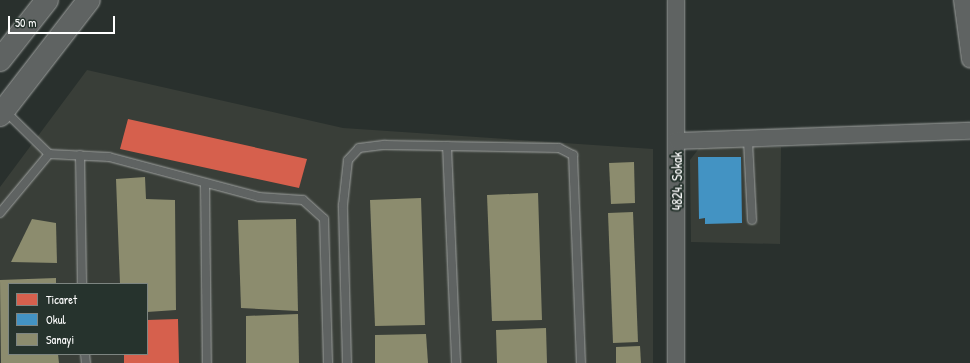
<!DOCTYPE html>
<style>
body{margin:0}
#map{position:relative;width:970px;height:363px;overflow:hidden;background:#29302d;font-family:"Patrick Hand",sans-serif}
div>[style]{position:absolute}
.built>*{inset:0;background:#393e38}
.shops>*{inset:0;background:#d6604d}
.schools>*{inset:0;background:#4393c3}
.industry>*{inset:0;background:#8c8c6e}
.roads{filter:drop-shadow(0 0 1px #9fa2a0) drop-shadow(0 0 1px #9fa2a0)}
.service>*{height:8px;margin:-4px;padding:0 4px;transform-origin:4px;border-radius:4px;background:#5f6362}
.minor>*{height:16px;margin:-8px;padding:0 8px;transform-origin:8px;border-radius:8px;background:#5f6362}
.trunk>*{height:22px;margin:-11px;padding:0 11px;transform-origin:11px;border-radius:11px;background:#5f6362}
span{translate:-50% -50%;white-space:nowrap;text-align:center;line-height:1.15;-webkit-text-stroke:4px #26332d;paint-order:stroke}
.street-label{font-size:14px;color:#fff}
.legend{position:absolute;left:8px;top:283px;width:140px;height:72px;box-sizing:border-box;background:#26332d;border:1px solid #7d8581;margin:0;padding:5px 7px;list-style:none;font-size:12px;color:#fff}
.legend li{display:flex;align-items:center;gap:8px;height:20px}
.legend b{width:20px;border:1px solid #7d8581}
.scale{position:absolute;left:8px;top:16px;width:107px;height:18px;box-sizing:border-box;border:2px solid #fff;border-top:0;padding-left:5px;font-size:12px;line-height:14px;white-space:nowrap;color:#fff;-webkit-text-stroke:3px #26332d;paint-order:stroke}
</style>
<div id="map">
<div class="built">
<div style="clip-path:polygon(evenodd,87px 70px,343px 128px,653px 149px,653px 363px,0 363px,0 187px,87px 70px,9px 284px,147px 284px,147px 354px,9px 354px,9px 284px)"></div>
<div style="clip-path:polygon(700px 147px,781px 147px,780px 244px,691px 242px,690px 160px)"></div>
</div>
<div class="shops">
<div style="clip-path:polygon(128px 119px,307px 159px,299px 188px,120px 149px)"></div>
<div style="clip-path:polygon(178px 319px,179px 363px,124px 363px,124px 354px,147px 354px,147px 320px)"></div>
</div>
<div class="schools">
<div style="clip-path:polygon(698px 157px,741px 157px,742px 223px,705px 224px,705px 218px,699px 219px)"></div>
</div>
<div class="industry">
<div style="clip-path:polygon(634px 162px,635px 203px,611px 204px,609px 163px)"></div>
<div style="clip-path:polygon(145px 177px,146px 199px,175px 200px,176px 310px,147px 312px,147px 284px,120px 284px,116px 179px)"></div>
<div style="clip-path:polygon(538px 193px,542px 320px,492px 321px,487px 195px)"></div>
<div style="clip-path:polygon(421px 198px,425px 325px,375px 326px,370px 200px)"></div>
<div style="clip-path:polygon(633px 212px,638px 342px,613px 343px,608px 213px)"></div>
<div style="clip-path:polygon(32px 219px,56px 223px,57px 263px,11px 262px)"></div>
<div style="clip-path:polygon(296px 219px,298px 311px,241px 308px,238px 220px)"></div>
<div style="clip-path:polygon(56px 278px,56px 284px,9px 284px,9px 354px,58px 354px,59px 363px,1px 363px,0 280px)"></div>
<div style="clip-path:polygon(298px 314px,299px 363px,246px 363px,246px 316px)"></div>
<div style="clip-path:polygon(546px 328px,547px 363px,497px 363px,496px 330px)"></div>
<div style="clip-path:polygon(426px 334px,428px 363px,375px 363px,375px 335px)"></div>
<div style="clip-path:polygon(640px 346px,641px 363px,616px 363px,616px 347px)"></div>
</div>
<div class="roads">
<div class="service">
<div style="left:4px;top:110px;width:63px;rotate:44.4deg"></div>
<div style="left:748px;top:141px;width:79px;rotate:87.1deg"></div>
<div style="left:447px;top:146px;width:217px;rotate:87.6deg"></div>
<div style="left:80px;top:155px;width:129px;rotate:89.1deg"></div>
<div style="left:205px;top:184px;width:179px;rotate:89.4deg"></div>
<div style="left:0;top:213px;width:77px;rotate:-50.3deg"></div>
<div style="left:49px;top:154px;width:60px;rotate:2.9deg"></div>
<div style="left:109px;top:157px;width:155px;rotate:14.9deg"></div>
<div style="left:259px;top:197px;width:44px;rotate:3.9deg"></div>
<div style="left:303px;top:200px;width:28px;rotate:42deg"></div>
<div style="left:324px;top:219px;width:144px;rotate:88.4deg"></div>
<div style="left:85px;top:354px;width:9px;rotate:84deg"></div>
<div style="left:347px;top:363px;width:158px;rotate:-91.5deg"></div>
<div style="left:343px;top:205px;width:45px;rotate:-83.7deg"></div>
<div style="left:348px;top:160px;width:16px;rotate:-47deg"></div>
<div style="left:359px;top:148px;width:26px;rotate:-7deg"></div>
<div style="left:385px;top:145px;width:174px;rotate:1deg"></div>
<div style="left:559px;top:148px;width:16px;rotate:27deg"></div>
<div style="left:573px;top:155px;width:208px;rotate:87.8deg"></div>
</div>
<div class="minor">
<div style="left:676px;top:0;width:363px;rotate:90deg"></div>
<div style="left:962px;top:0;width:60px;rotate:82.3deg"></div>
<div style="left:677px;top:141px;width:293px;rotate:-2deg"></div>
</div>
<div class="trunk">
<div style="left:0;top:60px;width:76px;rotate:-51.9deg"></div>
<div style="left:0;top:115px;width:145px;rotate:-52.3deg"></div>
</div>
</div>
<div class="street-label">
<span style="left:677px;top:181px;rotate:-90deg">4824. Sokak</span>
</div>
<ul class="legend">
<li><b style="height:11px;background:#d6604d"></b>Ticaret</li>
<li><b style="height:11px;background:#4393c3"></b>Okul</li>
<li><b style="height:11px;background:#8c8c6e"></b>Sanayi</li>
</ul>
<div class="scale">50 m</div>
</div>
